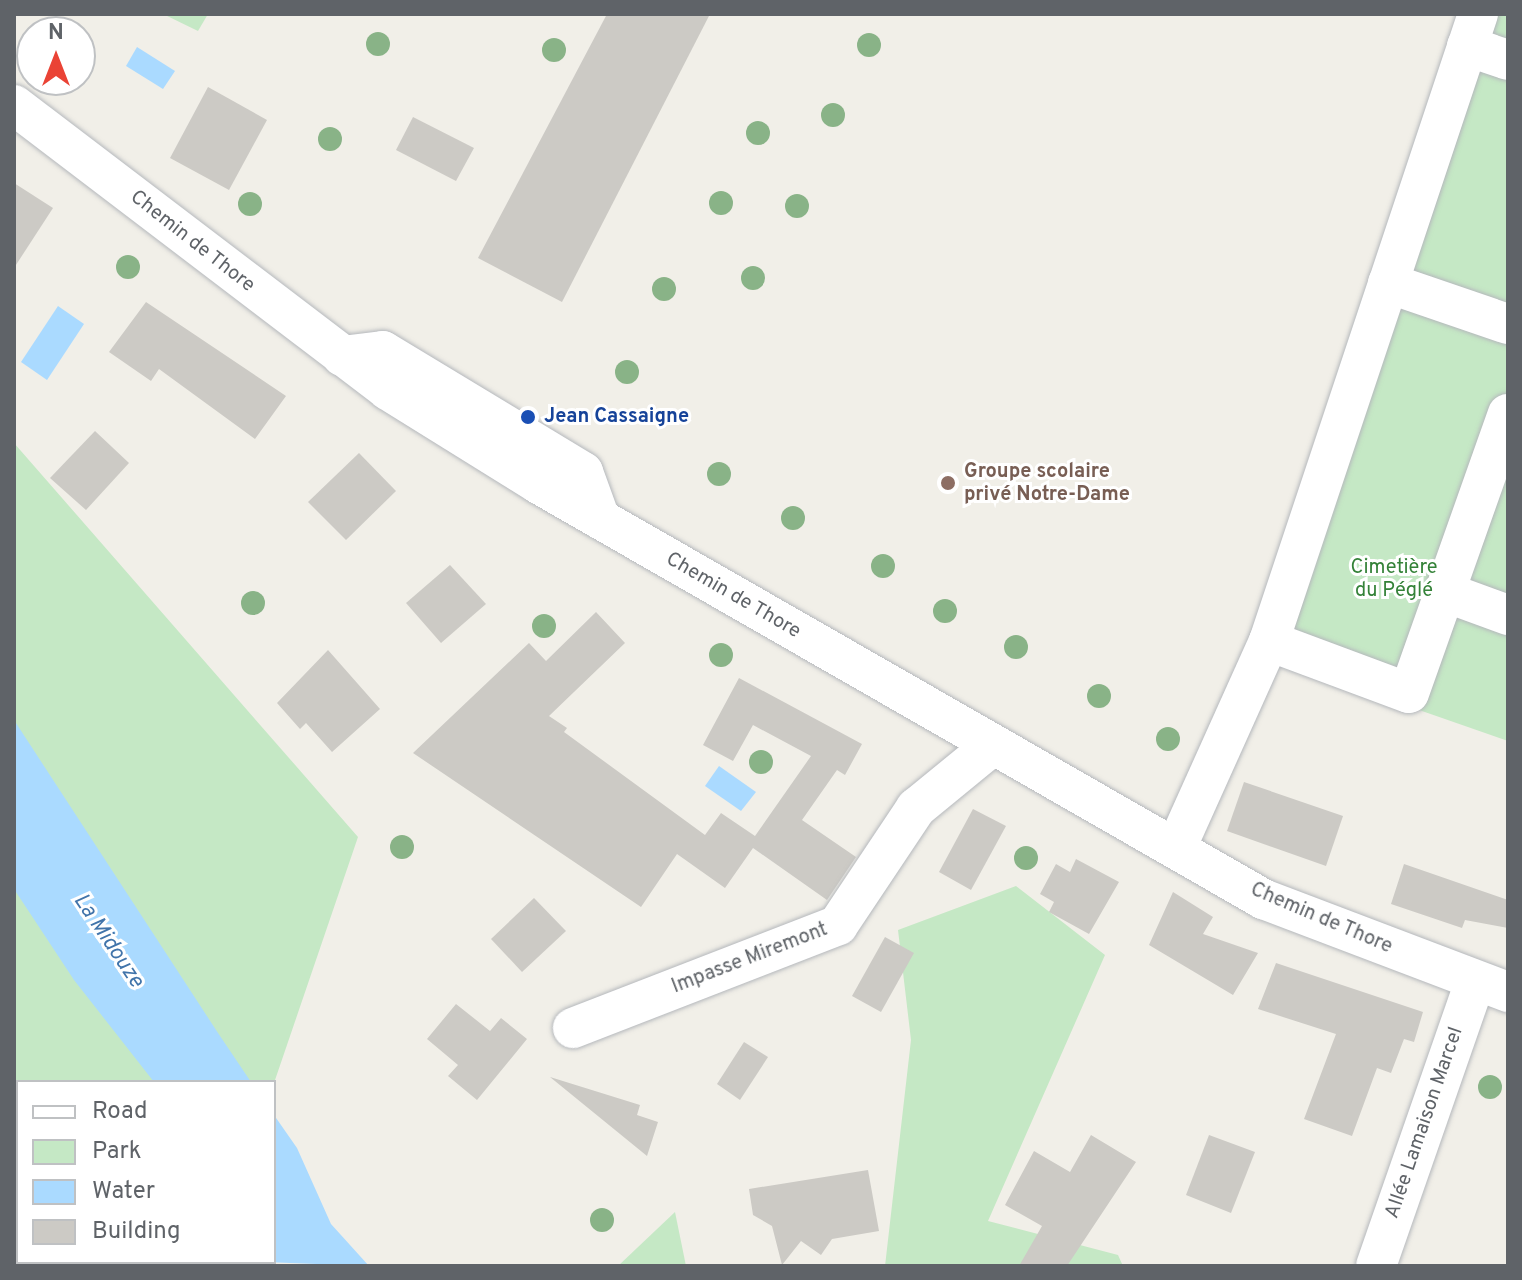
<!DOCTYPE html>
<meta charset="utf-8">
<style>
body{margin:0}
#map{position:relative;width:1522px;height:1280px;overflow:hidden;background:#f1efe8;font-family:Overpass,sans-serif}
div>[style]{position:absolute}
.green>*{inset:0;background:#c5e8c5}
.water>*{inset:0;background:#aadaff}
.building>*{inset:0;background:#cccac5}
.roads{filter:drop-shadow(0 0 2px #b5b8bc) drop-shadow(0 0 2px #b5b8bc)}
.minor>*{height:40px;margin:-20px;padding:0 20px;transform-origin:20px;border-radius:20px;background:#fff}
.trees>*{width:24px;height:24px;margin:-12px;border-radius:50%;background:#89b387}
.dots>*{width:22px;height:22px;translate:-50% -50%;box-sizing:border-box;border:4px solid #fff;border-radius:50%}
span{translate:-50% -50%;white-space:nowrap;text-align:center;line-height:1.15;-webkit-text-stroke:6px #fff;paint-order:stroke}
.street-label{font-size:20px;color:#5f6368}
.transit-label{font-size:20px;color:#164399;font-weight:700}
.left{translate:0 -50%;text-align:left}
.education-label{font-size:20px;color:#785e54;font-weight:700}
.park-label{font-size:20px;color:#348238}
.water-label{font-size:22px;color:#4174aa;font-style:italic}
.frame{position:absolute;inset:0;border:16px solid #5f6368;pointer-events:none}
.legend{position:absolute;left:16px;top:1080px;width:260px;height:184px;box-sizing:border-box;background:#fff;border:2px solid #bfc1c3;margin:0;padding:10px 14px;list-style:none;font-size:24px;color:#5f6368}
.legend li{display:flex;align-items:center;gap:16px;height:40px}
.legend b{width:40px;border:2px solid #bfc1c3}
.north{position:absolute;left:16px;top:16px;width:80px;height:80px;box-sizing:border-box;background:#fff;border:2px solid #bfc1c3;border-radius:50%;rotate:0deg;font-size:22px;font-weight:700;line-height:32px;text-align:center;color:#5f6368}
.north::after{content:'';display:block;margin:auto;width:28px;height:36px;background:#ea4335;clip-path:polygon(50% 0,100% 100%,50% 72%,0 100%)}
</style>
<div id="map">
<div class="green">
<div style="clip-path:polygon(163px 14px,208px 14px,198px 31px)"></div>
<div style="clip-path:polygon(1465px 14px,1508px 14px,1508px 741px,1250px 651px)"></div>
<div style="clip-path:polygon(14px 443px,358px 837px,274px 1083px,18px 1082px,18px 1262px,253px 1266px,14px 1266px)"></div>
<div style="clip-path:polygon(1016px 886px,1105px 955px,988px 1221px,1118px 1255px,1123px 1266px,885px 1266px,911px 1040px,898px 930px)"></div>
<div style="clip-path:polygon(675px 1212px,686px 1266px,618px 1266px)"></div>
</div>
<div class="water">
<div style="clip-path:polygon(137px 47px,175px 71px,163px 89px,126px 66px)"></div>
<div style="clip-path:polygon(58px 306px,84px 324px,47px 380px,21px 362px)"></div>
<div style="clip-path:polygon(14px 720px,218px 1033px,251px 1082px,154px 1082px,74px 980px,14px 889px)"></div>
<div style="clip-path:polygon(719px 766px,756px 792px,741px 811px,705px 786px)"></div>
<div style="clip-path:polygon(274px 1115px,297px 1148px,331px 1224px,369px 1266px,264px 1262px,274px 1262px)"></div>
</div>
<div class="building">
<div style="clip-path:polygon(607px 14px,710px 14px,562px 302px,478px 258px)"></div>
<div style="clip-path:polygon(208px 87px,267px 120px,229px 190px,170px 158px)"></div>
<div style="clip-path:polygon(413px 117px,474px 148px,456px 181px,396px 150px)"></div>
<div style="clip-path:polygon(14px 183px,53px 208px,14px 268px)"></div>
<div style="clip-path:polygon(146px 302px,286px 396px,255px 439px,159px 369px,151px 381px,109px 352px)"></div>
<div style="clip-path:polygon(95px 431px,129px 463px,86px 510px,50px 478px)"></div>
<div style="clip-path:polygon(359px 453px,396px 491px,346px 540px,308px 502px)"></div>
<div style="clip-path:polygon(450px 565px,486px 604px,441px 643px,406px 603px)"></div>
<div style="clip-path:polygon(596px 612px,625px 643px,549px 716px,567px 728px,564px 732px,705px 835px,721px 813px,755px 836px,811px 756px,753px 725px,733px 761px,703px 745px,739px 678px,862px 744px,845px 775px,837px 770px,802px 820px,856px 857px,827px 900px,753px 848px,725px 888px,677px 854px,641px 907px,413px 753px,529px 643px,546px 661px)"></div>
<div style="clip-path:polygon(328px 650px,380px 709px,332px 752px,306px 723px,300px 729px,277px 703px)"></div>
<div style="clip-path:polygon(1244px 782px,1343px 816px,1326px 866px,1227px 831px)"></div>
<div style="clip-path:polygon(973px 809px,1006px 826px,971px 890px,939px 872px)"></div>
<div style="clip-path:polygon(1076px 859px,1119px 882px,1089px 934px,1049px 912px,1054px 902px,1040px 894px,1056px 864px,1070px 872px)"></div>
<div style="clip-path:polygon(1404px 864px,1508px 900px,1508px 928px,1465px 920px,1462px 928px,1391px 904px)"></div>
<div style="clip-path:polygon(1173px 892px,1213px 917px,1203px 934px,1258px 953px,1233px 995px,1149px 945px)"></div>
<div style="clip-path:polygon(534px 898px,566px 931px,522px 972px,491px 939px)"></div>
<div style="clip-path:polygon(885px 937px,914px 953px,881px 1012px,852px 996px)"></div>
<div style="clip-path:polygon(1276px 963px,1423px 1012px,1414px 1042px,1404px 1039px,1391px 1073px,1377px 1068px,1352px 1136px,1304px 1119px,1336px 1034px,1258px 1009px)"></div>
<div style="clip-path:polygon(456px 1004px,490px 1031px,501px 1018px,527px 1039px,477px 1100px,448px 1076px,458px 1065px,427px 1039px)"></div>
<div style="clip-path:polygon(744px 1042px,768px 1057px,740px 1100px,717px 1084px)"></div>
<div style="clip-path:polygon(550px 1077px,640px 1105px,637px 1115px,658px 1122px,647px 1156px)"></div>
<div style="clip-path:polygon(1091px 1135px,1136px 1162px,1067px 1266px,1019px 1266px,1042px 1226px,1005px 1205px,1034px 1151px,1070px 1172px)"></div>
<div style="clip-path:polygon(1209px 1135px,1255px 1152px,1231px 1213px,1186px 1195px)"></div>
<div style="clip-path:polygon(868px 1170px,879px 1231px,832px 1239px,821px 1255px,801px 1241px,782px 1265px,772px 1226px,753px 1215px,749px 1189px)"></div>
</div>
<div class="roads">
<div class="minor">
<div style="left:1478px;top:14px;width:661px;rotate:108.43deg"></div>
<div style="left:1269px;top:641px;width:149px;rotate:20.4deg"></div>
<div style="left:1409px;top:693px;width:296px;rotate:-70.5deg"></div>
<div style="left:1467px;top:46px;width:43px;rotate:18.9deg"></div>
<div style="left:14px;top:105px;width:470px;rotate:37.3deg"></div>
<div style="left:388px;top:390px;width:178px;rotate:31.9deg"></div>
<div style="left:539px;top:484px;width:835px;rotate:29.82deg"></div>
<div style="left:1263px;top:899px;width:262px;rotate:20.8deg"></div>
<div style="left:1388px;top:283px;width:127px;rotate:18.9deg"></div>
<div style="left:342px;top:356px;width:41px;rotate:-7deg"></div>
<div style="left:383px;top:351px;width:234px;rotate:31.2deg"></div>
<div style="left:583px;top:472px;width:50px;rotate:70.1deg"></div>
<div style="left:1445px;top:592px;width:67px;rotate:20.1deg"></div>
<div style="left:1176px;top:848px;width:227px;rotate:-65.8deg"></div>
<div style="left:573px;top:1028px;width:284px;rotate:-21.2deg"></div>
<div style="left:838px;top:925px;width:141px;rotate:-56.3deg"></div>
<div style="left:916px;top:808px;width:99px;rotate:-39.3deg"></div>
<div style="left:1376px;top:1266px;width:302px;rotate:-70.8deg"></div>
</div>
</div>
<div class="trees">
<div style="left:378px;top:44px"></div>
<div style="left:869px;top:45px"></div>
<div style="left:554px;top:50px"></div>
<div style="left:833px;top:115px"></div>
<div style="left:758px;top:133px"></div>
<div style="left:330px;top:139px"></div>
<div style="left:721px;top:203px"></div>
<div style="left:250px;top:204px"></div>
<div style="left:797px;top:206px"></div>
<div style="left:128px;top:267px"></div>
<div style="left:753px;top:278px"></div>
<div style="left:664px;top:289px"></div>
<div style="left:627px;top:372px"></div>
<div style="left:719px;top:474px"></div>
<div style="left:793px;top:518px"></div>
<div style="left:883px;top:566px"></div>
<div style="left:253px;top:603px"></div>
<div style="left:945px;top:611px"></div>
<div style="left:544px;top:626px"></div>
<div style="left:1016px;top:647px"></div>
<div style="left:721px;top:655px"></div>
<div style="left:1099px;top:696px"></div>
<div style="left:1168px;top:739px"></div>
<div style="left:761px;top:762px"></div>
<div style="left:402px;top:847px"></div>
<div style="left:1026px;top:858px"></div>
<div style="left:1490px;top:1087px"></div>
<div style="left:602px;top:1220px"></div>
</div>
<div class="dots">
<div style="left:528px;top:417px;background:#1a4fb4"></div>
<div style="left:948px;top:483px;background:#8d6e63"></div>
</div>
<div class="street-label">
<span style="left:192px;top:242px;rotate:38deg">Chemin de Thore</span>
<span style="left:733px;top:596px;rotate:30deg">Chemin de Thore</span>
<span style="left:1321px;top:919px;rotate:23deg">Chemin de Thore</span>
<span style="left:750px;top:959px;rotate:-21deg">Impasse Miremont</span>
<span style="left:1425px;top:1123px;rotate:-71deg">Allée Lamaison Marcel</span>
</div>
<div class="transit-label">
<span class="left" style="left:544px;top:417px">Jean Cassaigne</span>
</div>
<div class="education-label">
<span class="left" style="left:964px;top:484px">Groupe scolaire<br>privé Notre-Dame</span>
</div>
<div class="park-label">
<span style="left:1394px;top:580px">Cimetière<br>du Péglé</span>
</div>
<div class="water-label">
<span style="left:108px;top:941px;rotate:56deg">La Midouze</span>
</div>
<div class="frame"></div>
<ul class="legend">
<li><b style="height:10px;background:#fff"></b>Road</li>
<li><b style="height:22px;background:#c5e8c5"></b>Park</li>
<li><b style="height:22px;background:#aadaff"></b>Water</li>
<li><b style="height:22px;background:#cccac5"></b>Building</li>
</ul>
<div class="north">N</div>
</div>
